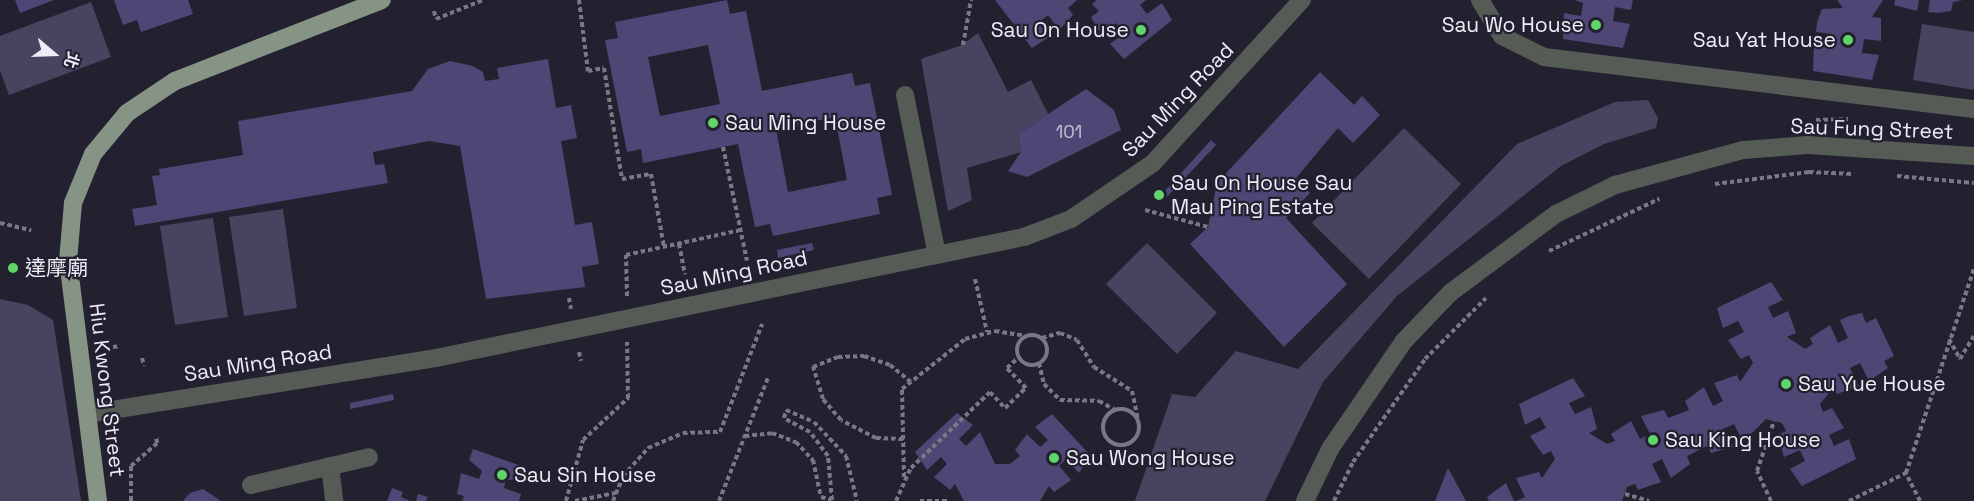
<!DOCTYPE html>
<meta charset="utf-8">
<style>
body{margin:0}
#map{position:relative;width:1974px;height:501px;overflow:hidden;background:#232130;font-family:"Space Grotesk","Noto Sans TC",sans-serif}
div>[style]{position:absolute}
.green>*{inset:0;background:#484460}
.building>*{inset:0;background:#4e4775}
.path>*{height:4px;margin-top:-2px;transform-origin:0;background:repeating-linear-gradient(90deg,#797885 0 4.5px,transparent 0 7.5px)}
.path>.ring{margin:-2px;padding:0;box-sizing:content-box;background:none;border:4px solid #797885;border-radius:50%}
.minor>*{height:18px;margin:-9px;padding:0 9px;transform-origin:9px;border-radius:9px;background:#555b55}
.major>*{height:18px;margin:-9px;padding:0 9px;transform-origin:9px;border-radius:9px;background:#869486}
.dots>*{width:16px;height:16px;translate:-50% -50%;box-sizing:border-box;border:3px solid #232130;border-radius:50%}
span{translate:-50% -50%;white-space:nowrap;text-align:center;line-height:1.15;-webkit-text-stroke:4.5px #232130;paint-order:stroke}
.number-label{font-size:18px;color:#c5c3d6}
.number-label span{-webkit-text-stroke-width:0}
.poi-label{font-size:21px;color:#edecf7}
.right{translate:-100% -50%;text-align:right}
.left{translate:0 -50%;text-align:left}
.street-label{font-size:21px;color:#edecf7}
.north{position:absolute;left:24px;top:24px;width:60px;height:60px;-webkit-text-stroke:4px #232130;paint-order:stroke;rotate:109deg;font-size:16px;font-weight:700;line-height:24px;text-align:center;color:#edecf7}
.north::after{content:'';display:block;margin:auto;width:21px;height:27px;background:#edecf7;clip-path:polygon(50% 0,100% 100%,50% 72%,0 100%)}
</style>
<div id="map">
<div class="green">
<div style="clip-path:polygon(91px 2px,111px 57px,9px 95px,0 70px,0 36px)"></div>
<div style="clip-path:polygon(1922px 24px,1974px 32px,1974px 90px,1913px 80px)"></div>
<div style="clip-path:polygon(978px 33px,1008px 92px,1031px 80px,1048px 114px,1018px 134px,1021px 152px,967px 168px,972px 200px,948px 211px,921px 59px,962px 45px)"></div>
<div style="clip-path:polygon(1648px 100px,1658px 118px,1656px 128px,1604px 144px,1561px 166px,1397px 296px,1323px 382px,1265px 501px,1135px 501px,1172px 394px,1195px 397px,1236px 351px,1298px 369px,1517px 144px,1615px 102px)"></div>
<div style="clip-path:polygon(1404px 128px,1461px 184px,1369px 279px,1312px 223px)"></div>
<div style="clip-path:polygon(283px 209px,297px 308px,244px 316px,229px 217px)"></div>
<div style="clip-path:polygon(213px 218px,228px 317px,175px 325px,160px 226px)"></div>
<div style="clip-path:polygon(1147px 243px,1217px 313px,1177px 354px,1106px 284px)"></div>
<div style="clip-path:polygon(0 299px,28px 305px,53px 320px,81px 501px,0 501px)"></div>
</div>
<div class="building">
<div style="clip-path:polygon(15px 0,54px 0,20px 13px)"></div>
<div style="clip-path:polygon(114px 0,188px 0,193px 14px,141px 32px,137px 20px,123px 25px)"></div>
<div style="clip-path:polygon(evenodd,727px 0,730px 14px,746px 11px,762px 91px,852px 73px,855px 86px,870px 83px,892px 195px,877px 198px,880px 214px,773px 236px,770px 224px,755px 227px,738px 144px,643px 163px,641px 149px,627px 152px,605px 40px,618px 38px,615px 22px,727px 0,708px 45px,720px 104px,660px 116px,648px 57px,708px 45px,727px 0,835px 117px,847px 180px,788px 192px,776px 129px,835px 117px)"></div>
<div style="clip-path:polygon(995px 0,1077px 0,1068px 8px,1073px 15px,1059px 30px,1048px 15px,1038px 23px,1049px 37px,1032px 48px)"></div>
<div style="clip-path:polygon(1097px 0,1146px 0,1140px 5px,1147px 14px,1162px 3px,1172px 20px,1124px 59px,1110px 44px,1124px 33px,1116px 23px,1102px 35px,1096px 26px,1091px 17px,1099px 11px,1092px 4px)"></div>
<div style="clip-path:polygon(1575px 0,1633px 0,1631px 10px,1615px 7px,1613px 21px,1630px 24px,1623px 48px,1563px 39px,1564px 13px,1581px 16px,1583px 3px)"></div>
<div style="clip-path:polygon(1837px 0,1883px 0,1872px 17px,1881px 18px,1881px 41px,1864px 39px,1862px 53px,1879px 55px,1872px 80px,1813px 71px,1814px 45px,1830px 47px,1832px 34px,1816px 32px,1817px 22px,1822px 9px,1843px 8px)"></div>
<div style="clip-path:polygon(1895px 0,1919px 0,1917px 11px,1894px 5px)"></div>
<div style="clip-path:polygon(1930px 0,1963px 0,1953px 2px,1951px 11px,1938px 13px,1928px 12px)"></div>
<div style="clip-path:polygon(548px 59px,556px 108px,571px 105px,577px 138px,561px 141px,575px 225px,592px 222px,599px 264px,582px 267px,585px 287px,486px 299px,460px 146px,429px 141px,373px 152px,375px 165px,384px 164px,388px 183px,135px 226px,132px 209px,157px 205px,152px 176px,160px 175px,159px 169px,243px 155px,238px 121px,412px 91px,428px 69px,450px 61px,473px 66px,483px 72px,485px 81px,499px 79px,497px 68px)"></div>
<div style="clip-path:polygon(1320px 72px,1354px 105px,1362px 96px,1380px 115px,1353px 143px,1338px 128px,1296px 178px,1310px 193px,1286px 218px,1347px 284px,1284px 347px,1190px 244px,1208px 227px,1217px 183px)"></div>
<div style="clip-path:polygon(1086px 89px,1114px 110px,1121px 130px,1027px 177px,1008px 171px,1021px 152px,1018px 134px)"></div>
<div style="clip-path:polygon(1211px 140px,1216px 145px,1167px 197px,1163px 193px)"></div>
<div style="clip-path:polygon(812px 243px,814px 250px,778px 258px,777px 250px)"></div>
<div style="clip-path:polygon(1771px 282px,1783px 300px,1768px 307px,1773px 318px,1788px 311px,1796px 333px,1787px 337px,1805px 349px,1813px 344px,1810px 338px,1830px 325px,1838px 343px,1848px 338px,1840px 320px,1849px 316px,1862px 313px,1866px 323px,1876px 318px,1894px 356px,1884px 361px,1888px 368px,1869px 381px,1860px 363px,1850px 368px,1859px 386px,1837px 394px,1833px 388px,1820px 404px,1823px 412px,1832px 408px,1844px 428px,1829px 435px,1834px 446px,1849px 439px,1856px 459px,1802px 486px,1790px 469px,1805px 461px,1800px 450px,1784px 457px,1778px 435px,1786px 431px,1782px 423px,1766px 419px,1743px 442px,1734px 424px,1723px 429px,1733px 447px,1711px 453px,1707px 446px,1687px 456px,1690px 464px,1671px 478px,1662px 459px,1652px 464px,1661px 482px,1638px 490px,1635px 484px,1627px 487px,1622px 501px,1516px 501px,1525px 497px,1516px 478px,1539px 472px,1542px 478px,1555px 459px,1551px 451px,1543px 455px,1530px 436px,1546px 428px,1540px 417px,1525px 425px,1519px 404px,1573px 378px,1585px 396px,1569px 403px,1575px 414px,1591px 407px,1597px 429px,1589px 433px,1607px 444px,1615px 441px,1611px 434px,1631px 421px,1640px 439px,1650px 434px,1641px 416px,1664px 410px,1668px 418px,1689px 410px,1685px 401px,1704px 387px,1713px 406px,1723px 401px,1714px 383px,1737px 375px,1740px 382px,1753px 363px,1749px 355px,1741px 359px,1728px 340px,1744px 332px,1738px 321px,1723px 328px,1717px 308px)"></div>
<div style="clip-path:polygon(393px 394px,394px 400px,350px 409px,350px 403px)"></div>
<div style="clip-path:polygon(957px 413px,973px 425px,959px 439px,966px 446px,980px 432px,995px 464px,1010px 464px,1020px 456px,1015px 450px,1027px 434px,1040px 447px,1048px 440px,1035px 427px,1052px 414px,1091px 456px,1079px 473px,1066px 459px,1059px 466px,1071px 480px,1054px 492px,1049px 486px,1040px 501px,964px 501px,955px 484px,950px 490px,934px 477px,947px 464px,941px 457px,927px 470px,915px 452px)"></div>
<div style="clip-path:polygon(473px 449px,527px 468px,523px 479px,506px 480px,504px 488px,521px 494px,519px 501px,462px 501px,464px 496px,457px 494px,461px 473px,479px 479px,482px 471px,469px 460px)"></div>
<div style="clip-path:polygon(1448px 468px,1466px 501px,1435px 501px)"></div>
<div style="clip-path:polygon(1506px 483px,1514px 501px,1489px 501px,1487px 497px)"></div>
<div style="clip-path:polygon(392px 488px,403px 492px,401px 497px,410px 501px,387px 501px)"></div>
<div style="clip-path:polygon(203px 489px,221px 501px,183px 501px,190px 493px)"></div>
<div style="clip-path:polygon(418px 494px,428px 497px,426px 501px,416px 501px)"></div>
</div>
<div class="path">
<div style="left:579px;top:0;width:72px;rotate:82.8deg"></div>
<div style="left:588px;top:71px;width:16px;rotate:-11deg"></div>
<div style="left:604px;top:68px;width:112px;rotate:80.8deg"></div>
<div style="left:622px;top:179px;width:29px;rotate:-10deg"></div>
<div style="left:651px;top:174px;width:74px;rotate:79.9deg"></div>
<div style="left:434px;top:11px;width:8px;rotate:76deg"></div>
<div style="left:436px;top:19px;width:51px;rotate:-22deg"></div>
<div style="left:963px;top:45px;width:46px;rotate:-79.9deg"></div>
<div style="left:1816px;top:120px;width:32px;rotate:-2deg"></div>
<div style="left:723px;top:147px;width:116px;rotate:78.1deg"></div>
<div style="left:1897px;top:176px;width:77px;rotate:5.2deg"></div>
<div style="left:1715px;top:184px;width:95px;rotate:-7.3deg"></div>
<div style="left:1809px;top:172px;width:45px;rotate:2.5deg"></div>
<div style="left:1145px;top:210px;width:65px;rotate:15.1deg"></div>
<div style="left:0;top:223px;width:32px;rotate:13deg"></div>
<div style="left:679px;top:244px;width:31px;rotate:79deg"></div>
<div style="left:1549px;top:251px;width:122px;rotate:-25.3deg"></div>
<div style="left:975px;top:279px;width:54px;rotate:77.2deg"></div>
<div style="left:627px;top:296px;width:41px;rotate:-91.4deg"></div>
<div style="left:626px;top:255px;width:118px;rotate:-12.3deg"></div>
<div style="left:569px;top:298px;width:11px;rotate:80deg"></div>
<div class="ring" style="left:1017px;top:335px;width:26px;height:26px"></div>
<div style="left:1042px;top:338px;width:19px;rotate:-16deg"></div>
<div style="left:1060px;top:333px;width:18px;rotate:22deg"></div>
<div style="left:1077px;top:340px;width:32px;rotate:58deg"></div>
<div style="left:1094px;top:367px;width:45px;rotate:32.3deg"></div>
<div style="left:1132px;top:391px;width:30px;rotate:78deg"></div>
<div style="left:1949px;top:339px;width:23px;rotate:61deg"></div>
<div style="left:113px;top:347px;width:7px;rotate:-8deg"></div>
<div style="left:579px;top:352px;width:9px;rotate:77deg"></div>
<div style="left:142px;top:358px;width:8px;rotate:76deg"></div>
<div style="left:1960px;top:359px;width:27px;rotate:-59deg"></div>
<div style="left:1039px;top:363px;width:22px;rotate:77deg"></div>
<div style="left:1044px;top:384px;width:23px;rotate:45deg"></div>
<div style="left:1060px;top:400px;width:39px;rotate:1deg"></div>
<div style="left:1099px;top:401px;width:18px;rotate:29deg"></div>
<div class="ring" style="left:1103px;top:409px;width:32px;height:32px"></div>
<div style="left:745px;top:436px;width:27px;rotate:-6deg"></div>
<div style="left:772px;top:433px;width:26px;rotate:21deg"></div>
<div style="left:796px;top:442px;width:25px;rotate:47deg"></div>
<div style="left:813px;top:460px;width:38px;rotate:78deg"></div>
<div style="left:821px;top:497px;width:11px;rotate:15deg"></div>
<div style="left:832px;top:500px;width:44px;rotate:-95.2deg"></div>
<div style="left:828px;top:456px;width:30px;rotate:-127deg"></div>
<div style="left:810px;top:432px;width:30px;rotate:-152deg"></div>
<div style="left:784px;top:418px;width:8px;rotate:-76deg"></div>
<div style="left:786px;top:410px;width:30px;rotate:23deg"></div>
<div style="left:814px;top:422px;width:47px;rotate:46.7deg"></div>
<div style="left:846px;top:456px;width:46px;rotate:76.3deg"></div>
<div style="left:903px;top:439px;width:27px;rotate:-178deg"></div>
<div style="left:876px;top:438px;width:39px;rotate:-153deg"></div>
<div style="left:841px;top:420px;width:28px;rotate:-131deg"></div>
<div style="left:823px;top:399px;width:34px;rotate:-107deg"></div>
<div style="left:813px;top:367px;width:27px;rotate:-22deg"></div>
<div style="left:838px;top:357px;width:26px;rotate:-2deg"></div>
<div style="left:864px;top:356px;width:28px;rotate:19deg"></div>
<div style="left:890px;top:365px;width:27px;rotate:39deg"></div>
<div style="left:904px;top:477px;width:88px;rotate:-91.3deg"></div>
<div style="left:902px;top:389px;width:80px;rotate:-38.4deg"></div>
<div style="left:965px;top:339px;width:31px;rotate:-15deg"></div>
<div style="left:995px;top:331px;width:30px;rotate:9deg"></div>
<div style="left:1625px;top:494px;width:25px;rotate:16deg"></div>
<div style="left:131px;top:501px;width:35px;rotate:-90deg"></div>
<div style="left:131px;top:466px;width:35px;rotate:-41deg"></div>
<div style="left:157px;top:443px;width:6px;rotate:-99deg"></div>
<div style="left:566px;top:501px;width:63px;rotate:-74.4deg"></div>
<div style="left:583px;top:440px;width:62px;rotate:-43deg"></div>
<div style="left:628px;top:398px;width:56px;rotate:-91deg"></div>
<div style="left:575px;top:501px;width:41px;rotate:-11.3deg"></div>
<div style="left:613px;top:501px;width:27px;rotate:-68deg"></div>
<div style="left:623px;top:476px;width:38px;rotate:-48deg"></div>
<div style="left:648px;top:448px;width:38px;rotate:-23deg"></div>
<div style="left:683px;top:433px;width:37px;rotate:-2deg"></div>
<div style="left:720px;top:432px;width:116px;rotate:-68.7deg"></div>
<div style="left:719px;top:501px;width:132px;rotate:-68.3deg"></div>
<div style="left:896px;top:501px;width:36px;rotate:-66deg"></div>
<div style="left:911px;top:468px;width:110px;rotate:-43.9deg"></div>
<div style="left:990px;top:392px;width:22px;rotate:47deg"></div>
<div style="left:1005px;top:408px;width:29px;rotate:-44deg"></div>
<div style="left:1026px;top:388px;width:28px;rotate:-134deg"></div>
<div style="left:1007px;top:368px;width:16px;rotate:-43deg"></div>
<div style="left:920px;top:501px;width:29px"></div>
<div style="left:1334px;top:501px;width:43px;rotate:-64deg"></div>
<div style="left:1353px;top:462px;width:126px;rotate:-55deg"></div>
<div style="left:1425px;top:359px;width:86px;rotate:-45deg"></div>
<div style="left:1771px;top:501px;width:33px;rotate:-115deg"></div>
<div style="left:1757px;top:471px;width:53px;rotate:-71.2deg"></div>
<div style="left:1849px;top:501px;width:64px;rotate:-26.2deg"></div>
<div style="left:1920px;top:501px;width:31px;rotate:-117deg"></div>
<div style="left:1906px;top:473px;width:215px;rotate:-71.6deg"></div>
</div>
<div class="minor">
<div style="left:1480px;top:0;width:42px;rotate:58.6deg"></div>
<div style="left:1502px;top:36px;width:47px;rotate:26.6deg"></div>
<div style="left:1544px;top:57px;width:433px;rotate:6.9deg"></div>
<div style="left:905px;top:95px;width:163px;rotate:78.7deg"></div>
<div style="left:87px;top:414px;width:353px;rotate:-9.1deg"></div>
<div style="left:436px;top:358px;width:600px;rotate:-11.63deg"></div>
<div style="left:1024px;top:237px;width:50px;rotate:-21deg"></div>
<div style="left:1071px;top:219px;width:99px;rotate:-34.3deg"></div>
<div style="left:1153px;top:163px;width:221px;rotate:-47.6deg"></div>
<div style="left:330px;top:466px;width:35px;rotate:83deg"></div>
<div style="left:251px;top:485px;width:121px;rotate:-13.3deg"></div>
<div style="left:1305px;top:501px;width:58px;rotate:-64.3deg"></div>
<div style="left:1330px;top:449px;width:131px;rotate:-55.6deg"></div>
<div style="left:1404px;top:341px;width:66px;rotate:-46.2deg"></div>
<div style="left:1450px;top:293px;width:132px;rotate:-36.7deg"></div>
<div style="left:1556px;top:214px;width:66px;rotate:-26.2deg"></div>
<div style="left:1615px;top:185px;width:133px;rotate:-15.3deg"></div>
<div style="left:1743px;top:150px;width:65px;rotate:-4.4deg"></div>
<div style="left:1808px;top:145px;width:166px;rotate:3.8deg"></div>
</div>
<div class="major">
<div style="left:98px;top:501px;width:242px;rotate:-97.1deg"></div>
<div style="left:68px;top:261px;width:58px;rotate:-85.1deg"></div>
<div style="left:73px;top:203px;width:53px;rotate:-67.8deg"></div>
<div style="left:93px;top:154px;width:53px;rotate:-50.3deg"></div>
<div style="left:127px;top:113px;width:58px;rotate:-33.7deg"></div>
<div style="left:175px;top:81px;width:222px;rotate:-21.4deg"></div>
</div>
<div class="dots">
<div style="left:1596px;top:25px;background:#60d56a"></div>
<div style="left:1141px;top:30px;background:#60d56a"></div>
<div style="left:1848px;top:40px;background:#60d56a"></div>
<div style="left:713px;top:123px;background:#60d56a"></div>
<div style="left:1159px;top:195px;background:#60d56a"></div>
<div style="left:13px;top:268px;background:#60d56a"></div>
<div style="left:1786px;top:384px;background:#60d56a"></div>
<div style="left:1653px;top:440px;background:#60d56a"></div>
<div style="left:1054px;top:458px;background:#60d56a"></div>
<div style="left:502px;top:475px;background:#60d56a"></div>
</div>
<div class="number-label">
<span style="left:1069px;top:132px">101</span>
</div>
<div class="poi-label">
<span class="right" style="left:1584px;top:25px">Sau Wo House</span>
<span class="right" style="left:1129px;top:30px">Sau On House</span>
<span class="right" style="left:1836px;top:40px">Sau Yat House</span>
<span class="left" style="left:725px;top:123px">Sau Ming House</span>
<span class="left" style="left:1171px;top:195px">Sau On House Sau<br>Mau Ping Estate</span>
<span class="left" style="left:25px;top:268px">達摩廟</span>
<span class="left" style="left:1798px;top:384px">Sau Yue House</span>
<span class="left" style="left:1665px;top:440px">Sau King House</span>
<span class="left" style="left:1066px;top:458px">Sau Wong House</span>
<span class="left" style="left:514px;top:475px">Sau Sin House</span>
</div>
<div class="street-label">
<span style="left:1178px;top:100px;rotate:-46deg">Sau Ming Road</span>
<span style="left:1872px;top:129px;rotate:2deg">Sau Fung Street</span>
<span style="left:734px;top:273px;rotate:-12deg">Sau Ming Road</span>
<span style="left:258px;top:363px;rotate:-9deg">Sau Ming Road</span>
<span style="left:107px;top:390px;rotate:83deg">Hiu Kwong Street</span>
</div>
<div class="north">北</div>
</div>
